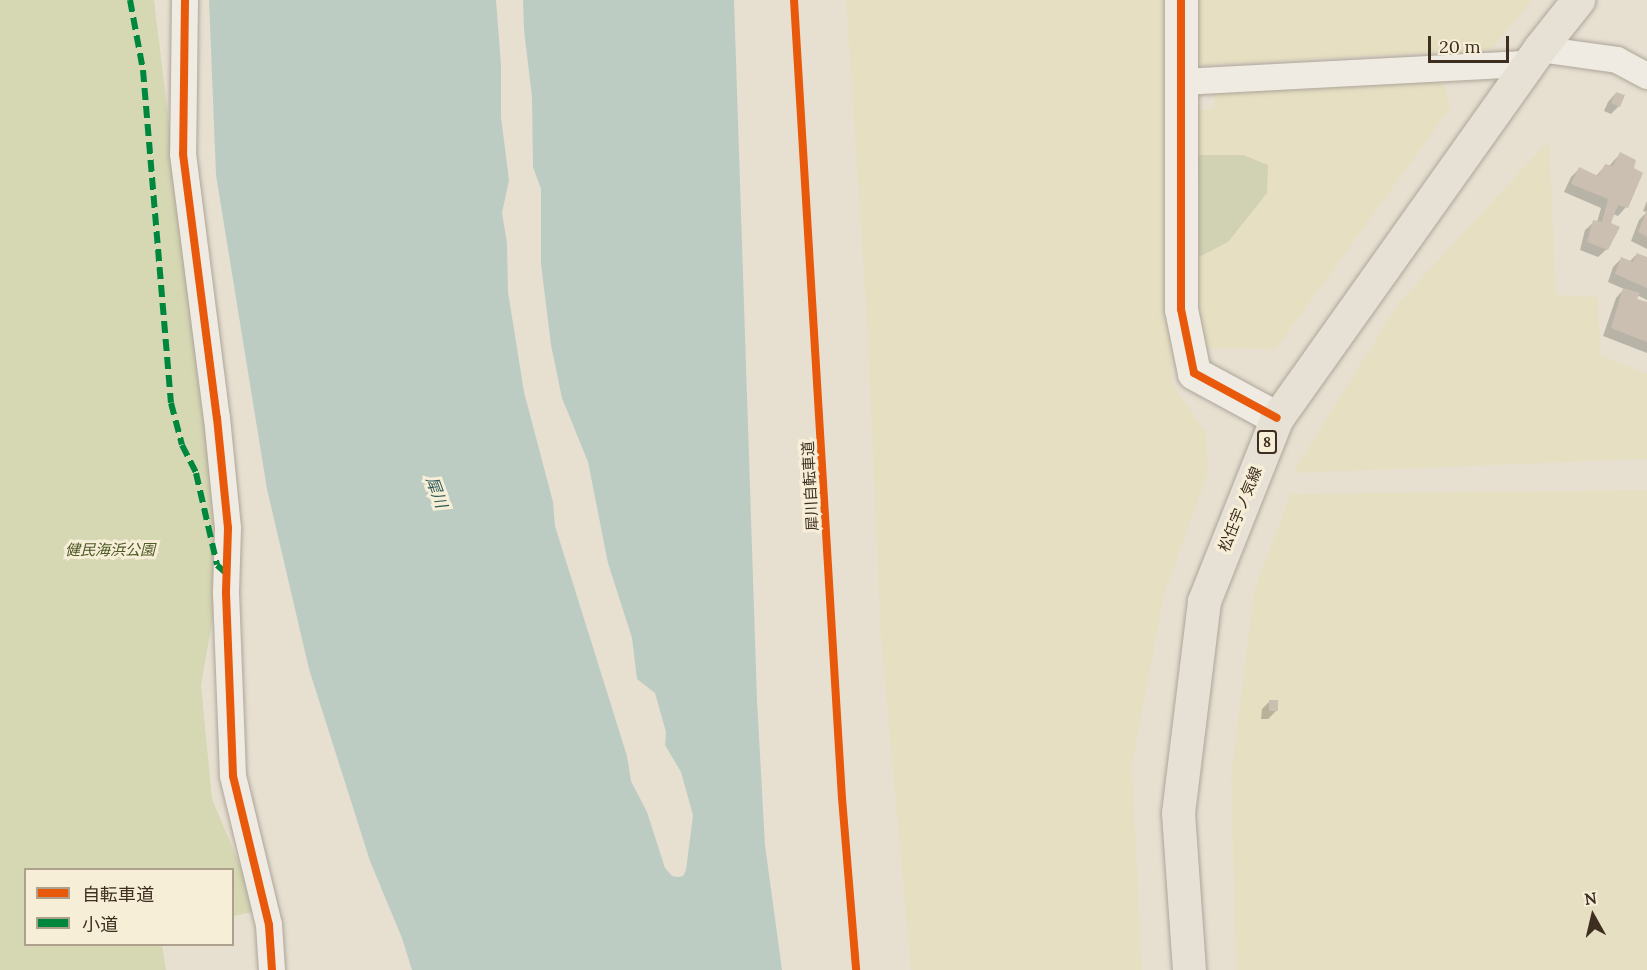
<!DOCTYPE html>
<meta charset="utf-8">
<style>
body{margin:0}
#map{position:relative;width:1647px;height:970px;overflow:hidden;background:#e7e0d1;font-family:Lora,"Noto Sans JP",serif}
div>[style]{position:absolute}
.farmland>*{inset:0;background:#e6dfc2}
.green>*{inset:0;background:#d6d7b3}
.cemetery>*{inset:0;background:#d1d1b3}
.water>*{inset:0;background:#bcccc2}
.shadow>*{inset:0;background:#0003}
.building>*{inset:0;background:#cbbfb2}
.roads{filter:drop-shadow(0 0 2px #ada599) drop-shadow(0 0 2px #ada599)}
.street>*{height:26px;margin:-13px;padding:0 13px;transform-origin:13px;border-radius:13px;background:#efebe3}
.secondary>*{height:33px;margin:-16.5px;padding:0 16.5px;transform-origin:16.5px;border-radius:16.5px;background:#efebe3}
.primary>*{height:33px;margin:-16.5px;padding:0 16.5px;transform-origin:16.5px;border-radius:16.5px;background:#e6e1d4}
.quiet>*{height:6px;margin-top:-3px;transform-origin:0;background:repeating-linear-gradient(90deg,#00873e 0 12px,transparent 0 18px)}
.cycleway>*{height:8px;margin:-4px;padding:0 4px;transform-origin:4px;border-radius:4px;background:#e8590c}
span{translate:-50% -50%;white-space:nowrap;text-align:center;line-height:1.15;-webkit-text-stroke:6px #f7eed8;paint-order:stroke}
.shield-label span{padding:2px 4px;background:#f7eed8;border:2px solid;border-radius:4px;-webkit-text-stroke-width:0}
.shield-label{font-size:14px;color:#3d2e20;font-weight:700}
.street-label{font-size:15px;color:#3d2e20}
.park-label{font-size:15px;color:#4d5a26;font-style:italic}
.water-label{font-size:16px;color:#2f5d5a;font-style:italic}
.legend{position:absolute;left:24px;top:868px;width:210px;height:78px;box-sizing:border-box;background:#f7eed8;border:2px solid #ada18e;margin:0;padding:8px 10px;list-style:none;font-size:18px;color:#3d2e20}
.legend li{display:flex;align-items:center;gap:12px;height:30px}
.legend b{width:30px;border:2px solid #ada18e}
.north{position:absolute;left:1563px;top:886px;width:60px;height:60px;-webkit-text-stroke:4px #f7eed8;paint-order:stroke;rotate:352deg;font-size:16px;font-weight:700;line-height:24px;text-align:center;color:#3d2e20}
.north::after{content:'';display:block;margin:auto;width:21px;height:27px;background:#3d2e20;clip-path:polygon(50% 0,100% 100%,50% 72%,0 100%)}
.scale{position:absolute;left:1428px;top:36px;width:81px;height:27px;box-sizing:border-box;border:3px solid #3d2e20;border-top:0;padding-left:8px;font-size:18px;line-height:21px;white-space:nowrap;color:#3d2e20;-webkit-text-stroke:4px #f7eed8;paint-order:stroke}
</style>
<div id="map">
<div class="farmland">
<div style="clip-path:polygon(846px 0,1164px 0,1172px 384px,1206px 433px,1208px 473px,1164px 595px,1132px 765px,1142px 970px,911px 970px,881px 639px,867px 320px)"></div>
<div style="clip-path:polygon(1196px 0,1532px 0,1492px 49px,1205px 65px,1195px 62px)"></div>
<div style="clip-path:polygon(1442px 80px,1451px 107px,1276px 349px,1200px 348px,1199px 257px,1228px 242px,1243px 155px,1198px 155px,1196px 110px,1214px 109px,1214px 91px)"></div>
<div style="clip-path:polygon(1549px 140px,1556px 295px,1598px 297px,1600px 355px,1647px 374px,1647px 459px,1293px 473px,1398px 304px)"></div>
<div style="clip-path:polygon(1647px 490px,1647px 970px,1236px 970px,1231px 778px,1254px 590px,1291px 494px)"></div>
</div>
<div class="green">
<div style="clip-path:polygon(0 0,154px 0,220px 543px,218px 588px,201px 685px,212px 799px,259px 911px,233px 916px,232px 870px,26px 870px,26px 944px,162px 945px,166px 970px,0 970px)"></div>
</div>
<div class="cemetery">
<div style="clip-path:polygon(1198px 155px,1243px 155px,1268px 165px,1267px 193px,1228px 242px,1199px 257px)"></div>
</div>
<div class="water">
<div style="clip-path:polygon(209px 0,496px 0,501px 65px,501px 117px,509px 180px,502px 213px,507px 243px,508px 292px,524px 392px,553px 502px,555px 526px,627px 756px,631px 781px,647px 812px,665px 868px,672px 876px,678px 877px,683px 876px,686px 870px,693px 815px,681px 772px,665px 745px,666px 732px,655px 693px,637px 679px,632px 638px,608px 563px,588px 462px,562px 398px,551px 345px,541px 264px,541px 189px,533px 167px,532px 97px,524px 30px,523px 0,734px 0,757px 700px,765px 845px,782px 970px,412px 970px,402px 938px,370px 861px,309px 669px,267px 489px,216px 175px)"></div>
</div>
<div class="shadow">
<div style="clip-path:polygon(1616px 93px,1619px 106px,1611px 114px,1604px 111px,1608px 102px)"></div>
<div style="clip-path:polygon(1620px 154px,1626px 207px,1618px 216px,1613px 214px,1609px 224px,1607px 249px,1598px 257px,1580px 250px,1585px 230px,1594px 222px,1597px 222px,1601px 208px,1564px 192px,1571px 177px,1579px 169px,1596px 176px,1606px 165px,1609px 166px)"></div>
<div style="clip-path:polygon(1647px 201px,1647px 249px,1631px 241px,1639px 220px,1647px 212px,1643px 211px)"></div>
<div style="clip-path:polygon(1637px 254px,1647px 259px,1647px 300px,1637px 295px,1635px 300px,1647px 304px,1647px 353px,1603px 336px,1616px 298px,1624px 289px,1608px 282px,1613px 267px,1621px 259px,1629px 262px)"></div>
<div style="clip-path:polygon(1270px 701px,1276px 711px,1268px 719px,1261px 719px,1262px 709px)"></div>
</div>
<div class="building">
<div style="clip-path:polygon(1616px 92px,1625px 95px,1620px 107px,1611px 103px)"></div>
<div style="clip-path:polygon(1620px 152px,1636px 160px,1634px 168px,1643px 173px,1628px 208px,1618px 205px,1611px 223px,1620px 227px,1608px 250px,1587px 242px,1593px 220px,1602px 222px,1608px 199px,1571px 184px,1579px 167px,1598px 176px,1605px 164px,1613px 166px)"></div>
<div style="clip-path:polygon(1647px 210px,1647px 237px,1638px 232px)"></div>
<div style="clip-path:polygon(1637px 253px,1647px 257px,1647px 288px,1615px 274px,1621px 257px,1633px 262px)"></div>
<div style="clip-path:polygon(1623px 288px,1640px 293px,1637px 299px,1647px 302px,1647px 342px,1611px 328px)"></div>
<div style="clip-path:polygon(1269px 700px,1278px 700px,1278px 711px,1269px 711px)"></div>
</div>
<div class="roads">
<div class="street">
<div style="left:185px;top:0;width:154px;rotate:90.7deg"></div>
<div style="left:183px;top:154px;width:266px;rotate:82.7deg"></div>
<div style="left:217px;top:418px;width:111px;rotate:84.3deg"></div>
<div style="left:228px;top:528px;width:65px;rotate:91.8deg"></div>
<div style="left:226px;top:593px;width:183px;rotate:87.8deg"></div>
<div style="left:233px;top:776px;width:153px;rotate:76.4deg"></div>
<div style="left:269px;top:925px;width:45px;rotate:86.2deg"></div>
<div style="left:1539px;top:49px;width:79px;rotate:8deg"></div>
<div style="left:1617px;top:60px;width:34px;rotate:28deg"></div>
<div style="left:1181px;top:82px;width:348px;rotate:-3deg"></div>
</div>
<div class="secondary">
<div style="left:1181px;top:0;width:309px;rotate:90deg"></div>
<div style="left:1181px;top:309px;width:65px;rotate:78.5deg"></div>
<div style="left:1194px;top:373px;width:94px;rotate:28.5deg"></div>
</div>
<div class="primary">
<div style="left:1189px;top:970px;width:157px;rotate:-94deg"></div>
<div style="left:1178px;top:813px;width:214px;rotate:-83deg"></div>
<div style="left:1204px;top:601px;width:197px;rotate:-68.3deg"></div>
<div style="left:1277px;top:418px;width:453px;rotate:-54.6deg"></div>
<div style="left:1539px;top:49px;width:63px;rotate:-51.5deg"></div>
</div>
</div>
<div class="quiet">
<div style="left:130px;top:0;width:71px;rotate:79.5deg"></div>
<div style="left:143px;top:70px;width:334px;rotate:85.2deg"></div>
<div style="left:171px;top:403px;width:43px;rotate:75.3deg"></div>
<div style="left:182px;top:445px;width:31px;rotate:63deg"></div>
<div style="left:196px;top:473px;width:94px;rotate:77.1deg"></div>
<div style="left:217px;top:565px;width:13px;rotate:42deg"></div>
</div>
<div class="cycleway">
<div style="left:185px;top:0;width:154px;rotate:90.7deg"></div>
<div style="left:183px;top:154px;width:266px;rotate:82.7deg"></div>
<div style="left:217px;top:418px;width:111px;rotate:84.3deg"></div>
<div style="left:228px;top:528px;width:65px;rotate:91.8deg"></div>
<div style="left:226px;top:593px;width:183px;rotate:87.8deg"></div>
<div style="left:233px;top:776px;width:153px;rotate:76.4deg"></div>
<div style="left:269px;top:925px;width:45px;rotate:86.2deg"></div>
<div style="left:794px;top:0;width:799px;rotate:86.56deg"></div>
<div style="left:842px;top:798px;width:173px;rotate:85.3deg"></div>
<div style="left:1181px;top:0;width:309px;rotate:90deg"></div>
<div style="left:1181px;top:309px;width:65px;rotate:78.5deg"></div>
<div style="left:1194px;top:373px;width:94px;rotate:28.5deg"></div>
</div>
<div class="shield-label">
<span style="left:1267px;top:442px">8</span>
</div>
<div class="street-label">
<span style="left:810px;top:486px;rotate:-93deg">犀川自転車道</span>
<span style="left:1240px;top:509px;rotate:-68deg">松任宇ノ気線</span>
</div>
<div class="park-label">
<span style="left:110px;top:550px">健民海浜公園</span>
</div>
<div class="water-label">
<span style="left:437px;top:492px;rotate:70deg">犀川</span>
</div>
<ul class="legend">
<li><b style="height:8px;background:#e8590c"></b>自転車道</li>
<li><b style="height:8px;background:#00873e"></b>小道</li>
</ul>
<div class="north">N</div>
<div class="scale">20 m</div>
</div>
